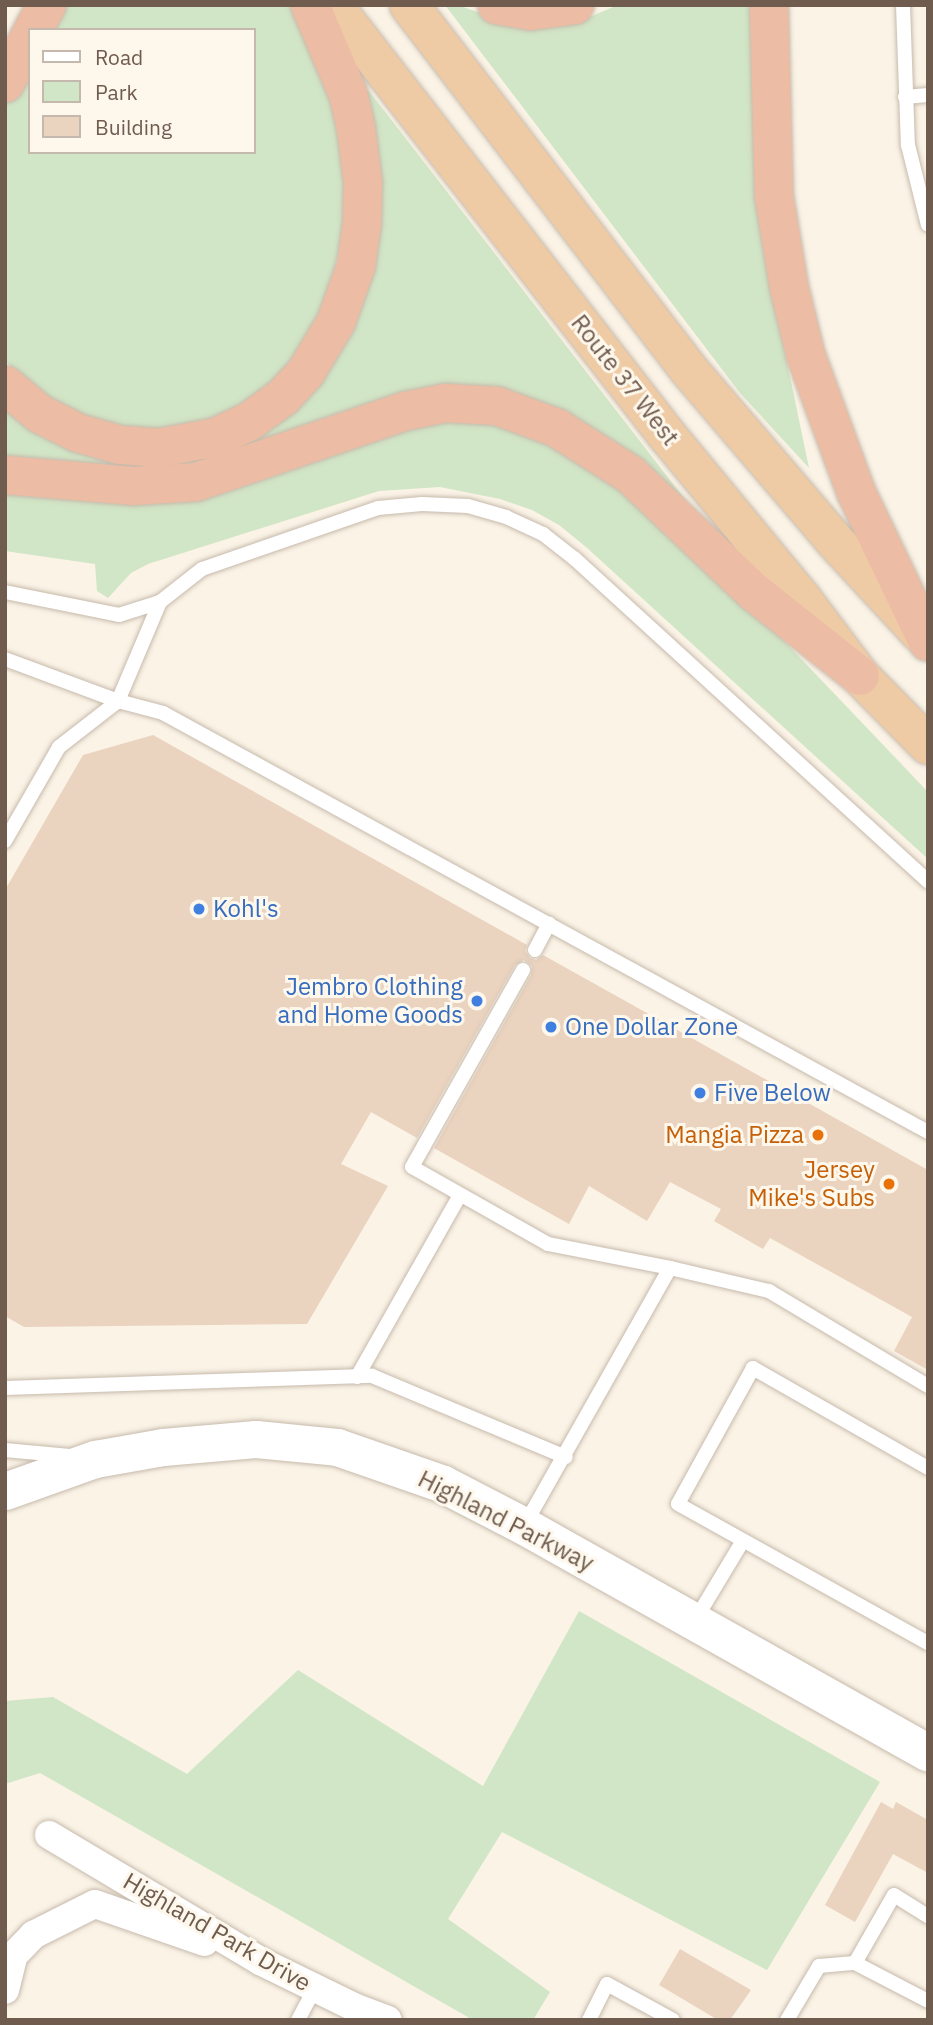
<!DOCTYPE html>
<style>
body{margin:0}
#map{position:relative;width:933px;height:2025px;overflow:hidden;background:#faf3e6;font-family:"IBM Plex Sans",sans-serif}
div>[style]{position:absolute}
.green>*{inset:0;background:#d1e6c6}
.building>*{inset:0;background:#ead3bf}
.roads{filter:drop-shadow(0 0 2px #c7baac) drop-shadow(0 0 2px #c7baac)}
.service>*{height:14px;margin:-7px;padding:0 7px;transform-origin:7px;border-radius:7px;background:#fff}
.minor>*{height:28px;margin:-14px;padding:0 14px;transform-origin:14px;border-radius:14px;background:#fff}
.tertiary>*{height:37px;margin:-18.5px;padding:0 18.5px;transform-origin:18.5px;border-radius:18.5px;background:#fff}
.trunk>*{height:38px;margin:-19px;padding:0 19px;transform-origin:19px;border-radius:19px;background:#efcba5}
.motorway>*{height:38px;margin:-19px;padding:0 19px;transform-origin:19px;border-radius:19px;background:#edbca4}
.dots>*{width:19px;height:19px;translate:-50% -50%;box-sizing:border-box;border:4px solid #fdf7ec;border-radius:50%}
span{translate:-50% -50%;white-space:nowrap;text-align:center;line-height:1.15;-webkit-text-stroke:6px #fdf7ec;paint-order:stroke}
.street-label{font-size:24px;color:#705c4e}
.shop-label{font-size:24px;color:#366cbe}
.left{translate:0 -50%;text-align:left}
.right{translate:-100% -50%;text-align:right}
.food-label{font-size:24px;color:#c56008}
.frame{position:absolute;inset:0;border:7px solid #705c4e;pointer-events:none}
.legend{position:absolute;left:28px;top:28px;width:228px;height:126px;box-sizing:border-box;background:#fdf7ec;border:2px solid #c5b9ad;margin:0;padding:9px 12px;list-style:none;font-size:21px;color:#705c4e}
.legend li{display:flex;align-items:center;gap:14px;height:35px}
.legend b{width:35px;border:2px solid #c5b9ad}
</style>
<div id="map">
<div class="green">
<div style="clip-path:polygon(57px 5px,293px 5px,327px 79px,348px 173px,344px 228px,332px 280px,321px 315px,280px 381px,234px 413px,161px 434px,82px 420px,23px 381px,5px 360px,5px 106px,30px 58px,30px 152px,254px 152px,254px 30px,44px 30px)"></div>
<div style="clip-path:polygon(445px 5px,457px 5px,516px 25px,580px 21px,618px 5px,752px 5px,763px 247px,809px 468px,740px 393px)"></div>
<div style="clip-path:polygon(367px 91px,369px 91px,687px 502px,527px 400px,167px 470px,5px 459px,5px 401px,144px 461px,323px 370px)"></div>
<div style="clip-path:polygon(421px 421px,509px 423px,592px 463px,728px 582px,928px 792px,928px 859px,586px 547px,559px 525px,532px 510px,500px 499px,440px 487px,379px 491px,148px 564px,131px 573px,108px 598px,97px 591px,95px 564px,5px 551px,5px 487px,151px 499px)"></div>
<div style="clip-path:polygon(579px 1611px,880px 1782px,767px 1970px,502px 1832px,448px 1919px,550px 1992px,533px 2020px,473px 2020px,40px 1773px,5px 1784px,5px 1701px,53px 1697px,187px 1774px,298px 1670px,483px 1786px)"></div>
</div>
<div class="building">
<div style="clip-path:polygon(153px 735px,527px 945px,525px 951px,530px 958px,536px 960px,543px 955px,928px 1170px,928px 1370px,894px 1351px,912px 1317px,770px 1238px,763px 1249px,714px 1221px,721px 1209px,670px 1182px,647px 1221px,589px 1186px,569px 1224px,434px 1148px,531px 975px,532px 966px,524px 960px,515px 965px,417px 1138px,371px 1112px,341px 1164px,388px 1186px,307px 1324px,24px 1327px,5px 1316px,5px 890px,83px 755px)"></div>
<div style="clip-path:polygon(881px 1802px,893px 1809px,896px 1802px,928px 1820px,928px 1873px,893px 1854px,855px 1922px,825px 1905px)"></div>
<div style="clip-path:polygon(680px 1949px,751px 1990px,730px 2020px,718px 2020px,659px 1985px)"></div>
</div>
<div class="roads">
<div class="service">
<div style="left:903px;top:5px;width:140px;rotate:88deg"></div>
<div style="left:908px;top:145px;width:82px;rotate:76deg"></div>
<div style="left:905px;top:97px;width:23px;rotate:-5deg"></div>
<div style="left:5px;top:592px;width:116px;rotate:11.4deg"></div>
<div style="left:119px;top:615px;width:43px;rotate:-17.6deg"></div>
<div style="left:5px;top:659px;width:121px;rotate:20.4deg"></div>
<div style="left:118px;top:701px;width:47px;rotate:14.9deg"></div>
<div style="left:163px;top:713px;width:872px;rotate:28.71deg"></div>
<div style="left:5px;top:841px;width:108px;rotate:-60.1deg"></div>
<div style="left:59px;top:747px;width:75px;rotate:-37.9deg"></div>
<div style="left:118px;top:701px;width:108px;rotate:-67deg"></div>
<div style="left:160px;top:602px;width:53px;rotate:-38.2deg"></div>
<div style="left:202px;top:569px;width:186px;rotate:-19.1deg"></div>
<div style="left:378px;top:508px;width:44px;rotate:-5.2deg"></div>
<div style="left:422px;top:504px;width:46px;rotate:2.5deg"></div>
<div style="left:468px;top:506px;width:40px;rotate:16deg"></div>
<div style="left:506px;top:517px;width:41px;rotate:24.7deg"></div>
<div style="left:543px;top:534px;width:41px;rotate:38deg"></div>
<div style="left:575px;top:559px;width:478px;rotate:42.4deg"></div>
<div style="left:535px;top:950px;width:30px;rotate:-62deg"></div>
<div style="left:523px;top:970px;width:226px;rotate:119.4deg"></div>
<div style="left:412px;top:1167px;width:156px;rotate:29.5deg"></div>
<div style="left:548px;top:1244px;width:124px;rotate:11.1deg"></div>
<div style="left:357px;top:1377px;width:209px;rotate:-60.5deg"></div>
<div style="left:5px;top:1388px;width:367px;rotate:-1.9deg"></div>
<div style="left:372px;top:1376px;width:210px;rotate:22.7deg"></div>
<div style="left:5px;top:1450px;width:65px;rotate:5.3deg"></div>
<div style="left:928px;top:1468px;width:202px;rotate:-150.3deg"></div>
<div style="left:753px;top:1368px;width:155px;rotate:118.9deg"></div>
<div style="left:678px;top:1504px;width:286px;rotate:29.1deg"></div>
<div style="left:524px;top:1526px;width:296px;rotate:-60.5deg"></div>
<div style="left:670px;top:1268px;width:102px;rotate:13.1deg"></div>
<div style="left:769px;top:1291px;width:185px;rotate:30.9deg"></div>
<div style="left:694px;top:1622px;width:93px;rotate:-59deg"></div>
<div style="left:855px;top:1963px;width:78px;rotate:-60.2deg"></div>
<div style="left:894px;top:1895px;width:40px;rotate:32deg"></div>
<div style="left:298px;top:2020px;width:36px;rotate:-62deg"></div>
<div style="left:589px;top:2020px;width:40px;rotate:-63.4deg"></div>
<div style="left:607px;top:1984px;width:75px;rotate:28.6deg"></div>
<div style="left:787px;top:2020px;width:63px;rotate:-59.3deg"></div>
<div style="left:819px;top:1966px;width:36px;rotate:-5deg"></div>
<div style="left:855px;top:1963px;width:82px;rotate:27.5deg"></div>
</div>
<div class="minor">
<div style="left:49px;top:1835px;width:246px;rotate:30.8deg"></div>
<div style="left:260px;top:1961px;width:105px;rotate:26.1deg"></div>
<div style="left:354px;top:2007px;width:36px;rotate:21deg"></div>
<div style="left:5px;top:1990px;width:36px;rotate:-76deg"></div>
<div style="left:14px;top:1955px;width:28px;rotate:-46deg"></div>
<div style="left:33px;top:1935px;width:69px;rotate:-26.6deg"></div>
<div style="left:95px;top:1904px;width:116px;rotate:19.1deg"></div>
</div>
<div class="tertiary">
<div style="left:5px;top:1491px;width:96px;rotate:-19.6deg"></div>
<div style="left:95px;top:1459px;width:69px;rotate:-10deg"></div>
<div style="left:163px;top:1447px;width:93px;rotate:-4.9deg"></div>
<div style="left:256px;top:1439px;width:81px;rotate:5.6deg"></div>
<div style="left:337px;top:1447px;width:112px;rotate:19.2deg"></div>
<div style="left:443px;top:1484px;width:91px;rotate:27.4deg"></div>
<div style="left:524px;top:1526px;width:463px;rotate:29.3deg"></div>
</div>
<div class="trunk">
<div style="left:333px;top:5px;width:543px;rotate:52.18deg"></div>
<div style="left:666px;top:434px;width:214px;rotate:50.5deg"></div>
<div style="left:802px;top:599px;width:96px;rotate:53deg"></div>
<div style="left:860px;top:676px;width:97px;rotate:45.4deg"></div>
<div style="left:409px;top:5px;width:460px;rotate:52.5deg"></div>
<div style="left:689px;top:370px;width:223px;rotate:49.5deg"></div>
<div style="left:834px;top:540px;width:127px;rotate:47.2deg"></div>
</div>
<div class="motorway">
<div style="left:497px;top:5px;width:34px;rotate:10deg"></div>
<div style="left:530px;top:11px;width:45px;rotate:-7.6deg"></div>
<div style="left:769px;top:5px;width:191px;rotate:88.5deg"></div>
<div style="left:774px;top:196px;width:92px;rotate:80.6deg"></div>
<div style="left:789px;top:287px;width:71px;rotate:76.2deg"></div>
<div style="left:806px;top:356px;width:145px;rotate:69.8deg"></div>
<div style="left:856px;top:492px;width:166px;rotate:64.4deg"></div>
<div style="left:33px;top:30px;width:29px;rotate:-61deg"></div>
<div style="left:5px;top:83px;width:53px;rotate:-62deg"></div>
<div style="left:5px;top:385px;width:45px;rotate:39.6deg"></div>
<div style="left:40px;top:414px;width:42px;rotate:26.6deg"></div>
<div style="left:78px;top:433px;width:44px;rotate:15.9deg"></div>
<div style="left:120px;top:445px;width:39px;rotate:4deg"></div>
<div style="left:159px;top:448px;width:58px;rotate:-10.9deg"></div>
<div style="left:216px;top:437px;width:38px;rotate:-25deg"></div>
<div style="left:250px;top:421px;width:41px;rotate:-36deg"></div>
<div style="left:283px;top:397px;width:34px;rotate:-47deg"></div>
<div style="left:306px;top:372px;width:58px;rotate:-59deg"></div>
<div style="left:336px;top:322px;width:59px;rotate:-70.3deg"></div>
<div style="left:356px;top:266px;width:42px;rotate:-81.9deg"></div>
<div style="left:362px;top:224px;width:41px;rotate:-88.6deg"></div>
<div style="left:363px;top:183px;width:55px;rotate:-97.3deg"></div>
<div style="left:356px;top:128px;width:35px;rotate:-103deg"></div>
<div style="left:348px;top:94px;width:97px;rotate:-113.1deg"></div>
<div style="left:5px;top:475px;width:129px;rotate:4.9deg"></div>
<div style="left:134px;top:486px;width:62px;rotate:-3.7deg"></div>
<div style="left:196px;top:482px;width:222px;rotate:-18.7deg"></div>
<div style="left:406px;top:411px;width:41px;rotate:-11.3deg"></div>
<div style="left:446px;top:403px;width:51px;rotate:3.4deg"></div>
<div style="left:497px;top:406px;width:64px;rotate:20.1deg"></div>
<div style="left:557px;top:428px;width:88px;rotate:32.4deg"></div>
<div style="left:631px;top:475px;width:170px;rotate:43.6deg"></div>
<div style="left:754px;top:592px;width:135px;rotate:38.4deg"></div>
</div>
</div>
<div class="dots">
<div style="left:199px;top:909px;background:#3f7fe0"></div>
<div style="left:477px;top:1001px;background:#3f7fe0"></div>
<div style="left:551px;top:1027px;background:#3f7fe0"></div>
<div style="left:700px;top:1093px;background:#3f7fe0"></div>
<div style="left:818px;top:1135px;background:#e8710a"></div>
<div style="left:889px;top:1184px;background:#e8710a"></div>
</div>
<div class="street-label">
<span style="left:625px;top:380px;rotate:52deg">Route 37 West</span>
<span style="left:506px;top:1521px;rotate:27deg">Highland Parkway</span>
<span style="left:217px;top:1932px;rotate:30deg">Highland Park Drive</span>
</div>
<div class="shop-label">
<span class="left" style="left:213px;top:909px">Kohl's</span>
<span class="right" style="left:463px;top:1001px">Jembro Clothing<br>and Home Goods</span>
<span class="left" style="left:565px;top:1027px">One Dollar Zone</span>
<span class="left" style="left:714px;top:1093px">Five Below</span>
</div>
<div class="food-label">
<span class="right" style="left:804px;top:1135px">Mangia Pizza</span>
<span class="right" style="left:875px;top:1184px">Jersey<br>Mike's Subs</span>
</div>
<div class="frame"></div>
<ul class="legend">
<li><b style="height:9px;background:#fff"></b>Road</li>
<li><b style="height:19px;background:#d1e6c6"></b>Park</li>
<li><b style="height:19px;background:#ead3bf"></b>Building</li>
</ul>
</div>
